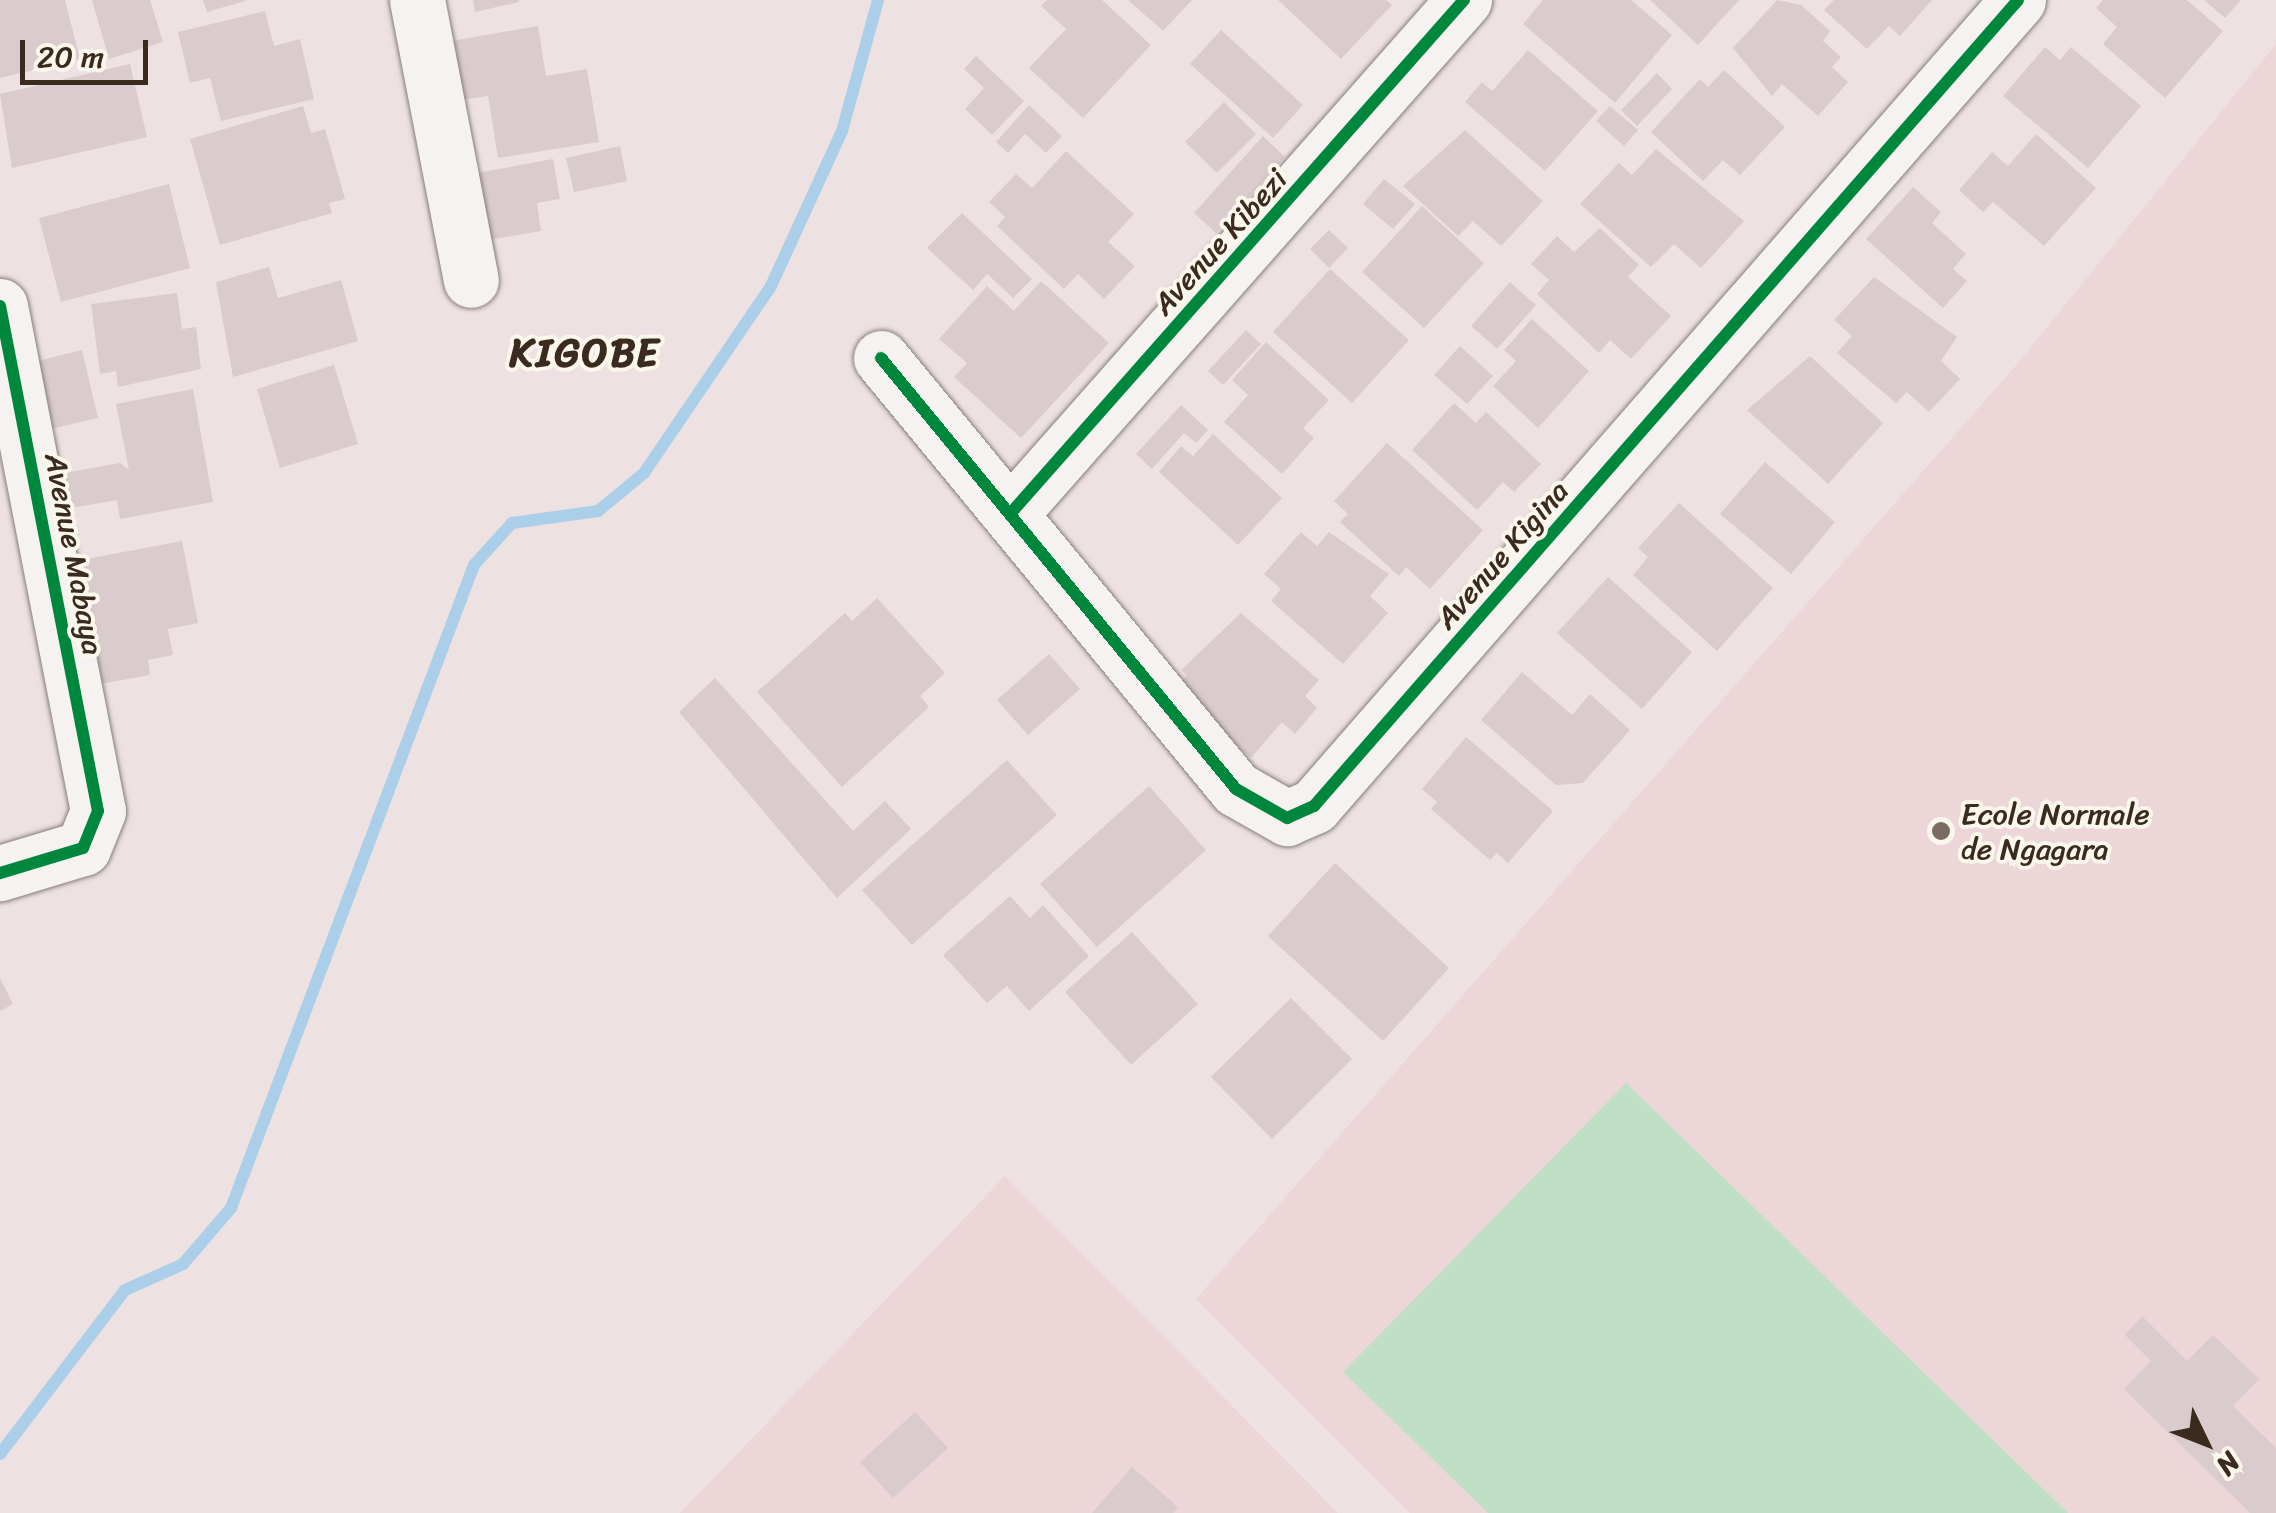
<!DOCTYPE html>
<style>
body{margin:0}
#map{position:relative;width:2276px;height:1513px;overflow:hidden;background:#ede2e1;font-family:Sriracha,sans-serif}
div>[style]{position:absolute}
.built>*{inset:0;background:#ecd6d8}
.green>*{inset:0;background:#bfe0c4}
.stream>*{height:12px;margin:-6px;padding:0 6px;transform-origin:6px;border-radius:6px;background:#abcee9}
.building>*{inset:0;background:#dacbcd}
.roads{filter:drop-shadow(0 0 2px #867e7b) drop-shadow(0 0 2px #867e7b)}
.minor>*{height:55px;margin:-27.5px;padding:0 27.5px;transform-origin:27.5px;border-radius:27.5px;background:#f5f2ef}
.cycleway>*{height:12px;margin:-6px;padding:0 6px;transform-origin:6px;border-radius:6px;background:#00873e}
.dots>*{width:28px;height:28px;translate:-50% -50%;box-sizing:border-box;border:5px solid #fbf7ec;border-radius:50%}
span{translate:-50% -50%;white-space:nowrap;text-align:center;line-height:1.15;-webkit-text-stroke:8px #fbf7ec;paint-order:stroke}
.street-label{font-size:30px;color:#3b2a1e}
.poi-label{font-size:30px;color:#3b2a1e}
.left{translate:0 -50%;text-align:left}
.district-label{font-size:40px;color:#3b2a1e;font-weight:700;letter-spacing:2.5px}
.north{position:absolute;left:2156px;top:1393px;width:100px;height:100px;-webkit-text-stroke:8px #fbf7ec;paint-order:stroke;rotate:133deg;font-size:28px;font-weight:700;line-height:40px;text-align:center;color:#3b2a1e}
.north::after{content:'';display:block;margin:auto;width:35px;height:45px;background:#3b2a1e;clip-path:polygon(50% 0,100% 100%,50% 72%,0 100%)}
.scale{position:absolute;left:20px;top:40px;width:128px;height:45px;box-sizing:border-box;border:5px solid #3b2a1e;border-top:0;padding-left:12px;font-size:30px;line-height:35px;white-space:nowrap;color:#3b2a1e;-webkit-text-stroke:8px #fbf7ec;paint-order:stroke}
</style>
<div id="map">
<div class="built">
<div style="clip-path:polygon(2276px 44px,2276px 1513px,1410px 1513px,1196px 1299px,2018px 363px)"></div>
<div style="clip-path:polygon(1005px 1176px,1338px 1513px,680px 1513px)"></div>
</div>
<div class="green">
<div style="clip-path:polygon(1626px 1083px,2068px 1513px,1488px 1513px,1343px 1372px)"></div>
</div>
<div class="stream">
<div style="left:0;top:1454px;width:206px;rotate:-52.7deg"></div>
<div style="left:125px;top:1290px;width:64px;rotate:-24.1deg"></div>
<div style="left:183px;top:1264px;width:74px;rotate:-49.4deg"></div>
<div style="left:231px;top:1208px;width:687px;rotate:-69.3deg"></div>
<div style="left:474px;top:565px;width:57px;rotate:-47.9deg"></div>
<div style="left:512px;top:523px;width:87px;rotate:-7.9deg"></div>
<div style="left:598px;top:511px;width:60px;rotate:-39.6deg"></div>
<div style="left:644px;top:473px;width:226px;rotate:-55.8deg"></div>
<div style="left:771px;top:286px;width:170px;rotate:-65.4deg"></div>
<div style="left:842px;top:131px;width:136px;rotate:-74.6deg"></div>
</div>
<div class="building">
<div style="clip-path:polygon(0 0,65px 0,80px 59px,0 78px)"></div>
<div style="clip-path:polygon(92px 0,150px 0,163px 42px,109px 59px)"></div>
<div style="clip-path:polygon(203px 0,245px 0,245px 1px,207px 12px)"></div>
<div style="clip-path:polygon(473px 0,519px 0,519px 2px,475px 12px)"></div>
<div style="clip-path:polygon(1047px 0,1102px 0,1151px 45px,1083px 118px,1029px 68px,1066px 29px,1041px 6px)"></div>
<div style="clip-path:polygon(1128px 0,1192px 0,1163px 31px)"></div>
<div style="clip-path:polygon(1278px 0,1386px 0,1392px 5px,1341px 59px)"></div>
<div style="clip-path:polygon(1543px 0,1631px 0,1672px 35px,1615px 103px,1523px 24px)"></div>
<div style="clip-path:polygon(1650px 0,1739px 0,1698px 45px)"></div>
<div style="clip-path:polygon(1777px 0,1801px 5px,1830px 31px,1823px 41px,1841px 57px,1832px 67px,1848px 82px,1818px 116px,1782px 84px,1772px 96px,1733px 48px)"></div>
<div style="clip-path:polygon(1834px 0,1932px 0,1900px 36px,1889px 26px,1867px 49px,1824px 10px)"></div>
<div style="clip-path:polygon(2103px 0,2187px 0,2223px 31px,2165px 98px,2103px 44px,2117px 27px,2096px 8px)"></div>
<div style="clip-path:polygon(2204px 0,2241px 0,2225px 18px)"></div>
<div style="clip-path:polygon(265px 11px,274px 46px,300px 39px,314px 99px,221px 121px,210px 78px,190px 83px,178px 32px)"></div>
<div style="clip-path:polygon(538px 26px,546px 76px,587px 69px,599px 142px,498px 158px,488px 96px,461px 100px,451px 41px)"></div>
<div style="clip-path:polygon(1221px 30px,1303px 105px,1273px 138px,1190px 64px)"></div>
<div style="clip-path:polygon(2045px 47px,2060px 60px,2071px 47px,2141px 106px,2088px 168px,2003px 96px)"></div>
<div style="clip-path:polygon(1528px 50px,1598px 111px,1545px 171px,1465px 102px,1482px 82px,1492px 91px)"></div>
<div style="clip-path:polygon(976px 56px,1024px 101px,992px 135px,965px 109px,984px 88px,964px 69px)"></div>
<div style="clip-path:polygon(130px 64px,147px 137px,12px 168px,0 94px)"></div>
<div style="clip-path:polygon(1724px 70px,1785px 127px,1740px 175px,1723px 160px,1703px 181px,1651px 132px,1700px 79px,1708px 87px)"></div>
<div style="clip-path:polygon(1657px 73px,1672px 89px,1637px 126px,1621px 110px)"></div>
<div style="clip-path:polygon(1224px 102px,1256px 134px,1217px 173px,1185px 142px)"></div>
<div style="clip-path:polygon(1029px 105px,1062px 136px,1046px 153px,1025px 134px,1008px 153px,996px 142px)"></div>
<div style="clip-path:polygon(303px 106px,311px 133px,325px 129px,345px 199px,329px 203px,332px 213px,220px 245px,190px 139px)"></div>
<div style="clip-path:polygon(1610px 106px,1638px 130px,1624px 146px,1596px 121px)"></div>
<div style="clip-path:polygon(1465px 130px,1543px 201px,1501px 246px,1473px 221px,1458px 236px,1403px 186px)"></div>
<div style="clip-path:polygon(2036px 134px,2096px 188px,2044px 246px,1993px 202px,1983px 212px,1959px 190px,1992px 152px,2008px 166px)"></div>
<div style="clip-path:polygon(1263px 136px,1285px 157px,1216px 233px,1194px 213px)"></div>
<div style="clip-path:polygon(620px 146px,627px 181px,574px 192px,566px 158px)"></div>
<div style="clip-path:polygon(1656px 149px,1744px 221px,1701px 268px,1674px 244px,1651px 267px,1580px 204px,1619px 163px,1632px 175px)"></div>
<div style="clip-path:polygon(1066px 151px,1134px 214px,1108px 242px,1135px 266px,1104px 299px,1078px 274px,1064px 289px,997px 226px,1005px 217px,989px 202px,1016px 174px,1032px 188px)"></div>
<div style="clip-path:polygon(553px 159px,560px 199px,537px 203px,541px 231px,489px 240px,472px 174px)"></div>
<div style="clip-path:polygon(1384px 179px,1415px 204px,1393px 229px,1363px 204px)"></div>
<div style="clip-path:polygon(169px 184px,190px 268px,61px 302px,39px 218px)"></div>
<div style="clip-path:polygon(1913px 187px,1941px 212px,1932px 223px,1966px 254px,1953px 269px,1967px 281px,1943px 308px,1866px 239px)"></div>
<div style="clip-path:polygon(1422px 206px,1484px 263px,1424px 328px,1362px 272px)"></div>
<div style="clip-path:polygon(962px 213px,1032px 279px,1013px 298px,987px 274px,973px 290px,927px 248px)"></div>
<div style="clip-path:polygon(1600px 228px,1639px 265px,1628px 277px,1671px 316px,1631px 359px,1610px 340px,1599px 353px,1537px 294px,1549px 280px,1531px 264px,1557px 236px,1574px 252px)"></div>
<div style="clip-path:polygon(1329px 230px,1348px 248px,1329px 268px,1310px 249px)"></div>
<div style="clip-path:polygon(269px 267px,278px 298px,341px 280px,358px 341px,233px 377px,216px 282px)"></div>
<div style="clip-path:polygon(1330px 269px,1409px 340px,1352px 403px,1273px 332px)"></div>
<div style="clip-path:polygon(1874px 277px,1957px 337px,1941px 361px,1960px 379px,1929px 412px,1907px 392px,1896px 403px,1837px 353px,1852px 336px,1834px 320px)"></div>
<div style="clip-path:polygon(1041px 281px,1109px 343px,1021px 438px,954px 377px,967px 363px,939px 339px,987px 286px,1014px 311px)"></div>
<div style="clip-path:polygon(1510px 282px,1536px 305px,1497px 349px,1471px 326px)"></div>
<div style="clip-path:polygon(177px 293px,182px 329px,196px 327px,201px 369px,118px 387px,116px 371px,100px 374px,91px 304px)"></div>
<div style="clip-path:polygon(1532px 319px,1589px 371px,1538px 428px,1493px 386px,1516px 361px,1504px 350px)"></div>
<div style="clip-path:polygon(1246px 330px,1261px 344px,1223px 385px,1208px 371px)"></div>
<div style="clip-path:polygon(1266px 342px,1329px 400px,1303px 428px,1314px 438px,1282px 474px,1224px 422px,1248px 395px,1232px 380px)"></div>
<div style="clip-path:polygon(1460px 346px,1493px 376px,1467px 404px,1434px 375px)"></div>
<div style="clip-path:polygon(82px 350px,98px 418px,50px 429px,34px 362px)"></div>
<div style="clip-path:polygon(1810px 356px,1883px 423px,1828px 484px,1747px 410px)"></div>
<div style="clip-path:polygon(334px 365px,358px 444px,280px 468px,257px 389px)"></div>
<div style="clip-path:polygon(193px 389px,213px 502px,120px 519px,117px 500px,65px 509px,58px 474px,120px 463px,129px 470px,116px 404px)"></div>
<div style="clip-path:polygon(1454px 403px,1476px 423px,1486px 412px,1541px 464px,1514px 492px,1503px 482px,1477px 510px,1412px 450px)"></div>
<div style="clip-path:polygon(1181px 405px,1208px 430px,1196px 443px,1184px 433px,1152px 469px,1136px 454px)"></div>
<div style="clip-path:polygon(1213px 434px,1282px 498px,1238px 545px,1159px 472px,1181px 446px,1193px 456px)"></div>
<div style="clip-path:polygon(1387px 443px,1483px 530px,1430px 589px,1406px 567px,1399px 576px,1340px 522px,1348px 514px,1334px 501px)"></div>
<div style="clip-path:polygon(1765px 462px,1835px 522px,1791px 574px,1720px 514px)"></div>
<div style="clip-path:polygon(1679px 503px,1773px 588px,1717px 651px,1633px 575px,1648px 557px,1638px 548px)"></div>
<div style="clip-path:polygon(1301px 532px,1317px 546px,1329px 532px,1389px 574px,1370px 596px,1388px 613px,1343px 664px,1271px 601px,1281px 589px,1264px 574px)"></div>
<div style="clip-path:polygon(182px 541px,198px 623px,168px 629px,173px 655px,148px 660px,150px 675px,84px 687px,65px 563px)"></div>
<div style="clip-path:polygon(1608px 577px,1692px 652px,1642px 709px,1557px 633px)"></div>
<div style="clip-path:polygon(877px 598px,945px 673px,920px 696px,929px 707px,842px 787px,757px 692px,845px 613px,852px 621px)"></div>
<div style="clip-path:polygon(1241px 613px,1319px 680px,1305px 696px,1317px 708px,1295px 734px,1282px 722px,1251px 758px,1174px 691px,1187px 675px,1181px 670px)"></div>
<div style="clip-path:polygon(1049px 654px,1080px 689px,1028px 735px,997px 700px)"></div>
<div style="clip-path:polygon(1522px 672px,1572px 715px,1590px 694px,1630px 730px,1583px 783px,1556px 785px,1481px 720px)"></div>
<div style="clip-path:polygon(715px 678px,853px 831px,885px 801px,911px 829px,837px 898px,679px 712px)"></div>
<div style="clip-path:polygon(1466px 737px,1553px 811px,1508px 863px,1497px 853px,1490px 860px,1431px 809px,1437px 802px,1422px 789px)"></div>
<div style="clip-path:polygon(1007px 760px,1057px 815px,912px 945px,862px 890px)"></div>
<div style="clip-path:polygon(1149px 786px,1206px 850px,1097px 947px,1040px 884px)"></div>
<div style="clip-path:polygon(1335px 863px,1449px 968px,1383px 1041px,1268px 936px)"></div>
<div style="clip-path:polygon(1010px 896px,1030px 918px,1043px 905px,1089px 956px,1029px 1011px,1007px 986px,987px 1003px,943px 955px)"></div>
<div style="clip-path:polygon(1132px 932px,1198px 1004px,1131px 1065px,1065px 992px)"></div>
<div style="clip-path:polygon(0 978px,13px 1004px,0 1011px)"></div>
<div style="clip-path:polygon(1291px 998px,1352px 1059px,1272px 1139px,1211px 1077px)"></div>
<div style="clip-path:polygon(2142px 1316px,2187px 1361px,2213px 1335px,2259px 1379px,2233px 1406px,2276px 1448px,2276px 1513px,2250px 1513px,2124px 1389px,2151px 1361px,2125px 1335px)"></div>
<div style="clip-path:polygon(915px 1412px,948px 1448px,893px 1498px,860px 1462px)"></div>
<div style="clip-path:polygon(1132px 1467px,1178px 1507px,1173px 1513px,1092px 1513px)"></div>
</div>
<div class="roads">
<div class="minor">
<div style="left:417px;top:0;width:285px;rotate:79.1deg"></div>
<div style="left:0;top:306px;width:514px;rotate:79.02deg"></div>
<div style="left:98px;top:811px;width:40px;rotate:112deg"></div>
<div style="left:83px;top:848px;width:87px;rotate:163.2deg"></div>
<div style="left:881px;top:358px;width:558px;rotate:50.52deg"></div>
<div style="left:1236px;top:789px;width:59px;rotate:29.6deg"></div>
<div style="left:1287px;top:818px;width:30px;rotate:-24deg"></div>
<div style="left:1314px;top:806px;width:1070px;rotate:-48.86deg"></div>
<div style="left:1010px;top:514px;width:686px;rotate:-48.55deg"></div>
</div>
</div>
<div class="cycleway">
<div style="left:0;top:306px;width:514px;rotate:79.02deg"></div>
<div style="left:98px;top:811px;width:40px;rotate:112deg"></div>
<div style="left:83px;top:848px;width:87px;rotate:163.2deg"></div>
<div style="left:881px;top:358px;width:558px;rotate:50.52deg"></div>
<div style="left:1236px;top:789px;width:59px;rotate:29.6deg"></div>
<div style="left:1287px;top:818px;width:30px;rotate:-24deg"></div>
<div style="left:1314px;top:806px;width:1070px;rotate:-48.86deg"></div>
<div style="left:1010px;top:514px;width:686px;rotate:-48.55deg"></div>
</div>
<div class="dots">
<div style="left:1941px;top:831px;background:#796a62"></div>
</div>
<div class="street-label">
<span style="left:1220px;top:242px;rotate:-48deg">Avenue Kibezi</span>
<span style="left:74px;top:554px;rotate:79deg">Avenue Mabaya</span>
<span style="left:1502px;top:555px;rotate:-49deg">Avenue Kigina</span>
</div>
<div class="poi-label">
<span class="left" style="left:1961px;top:831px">Ecole Normale<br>de Ngagara</span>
</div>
<div class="district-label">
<span style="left:585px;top:353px">KIGOBE</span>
</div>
<div class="north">N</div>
<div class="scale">20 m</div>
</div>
